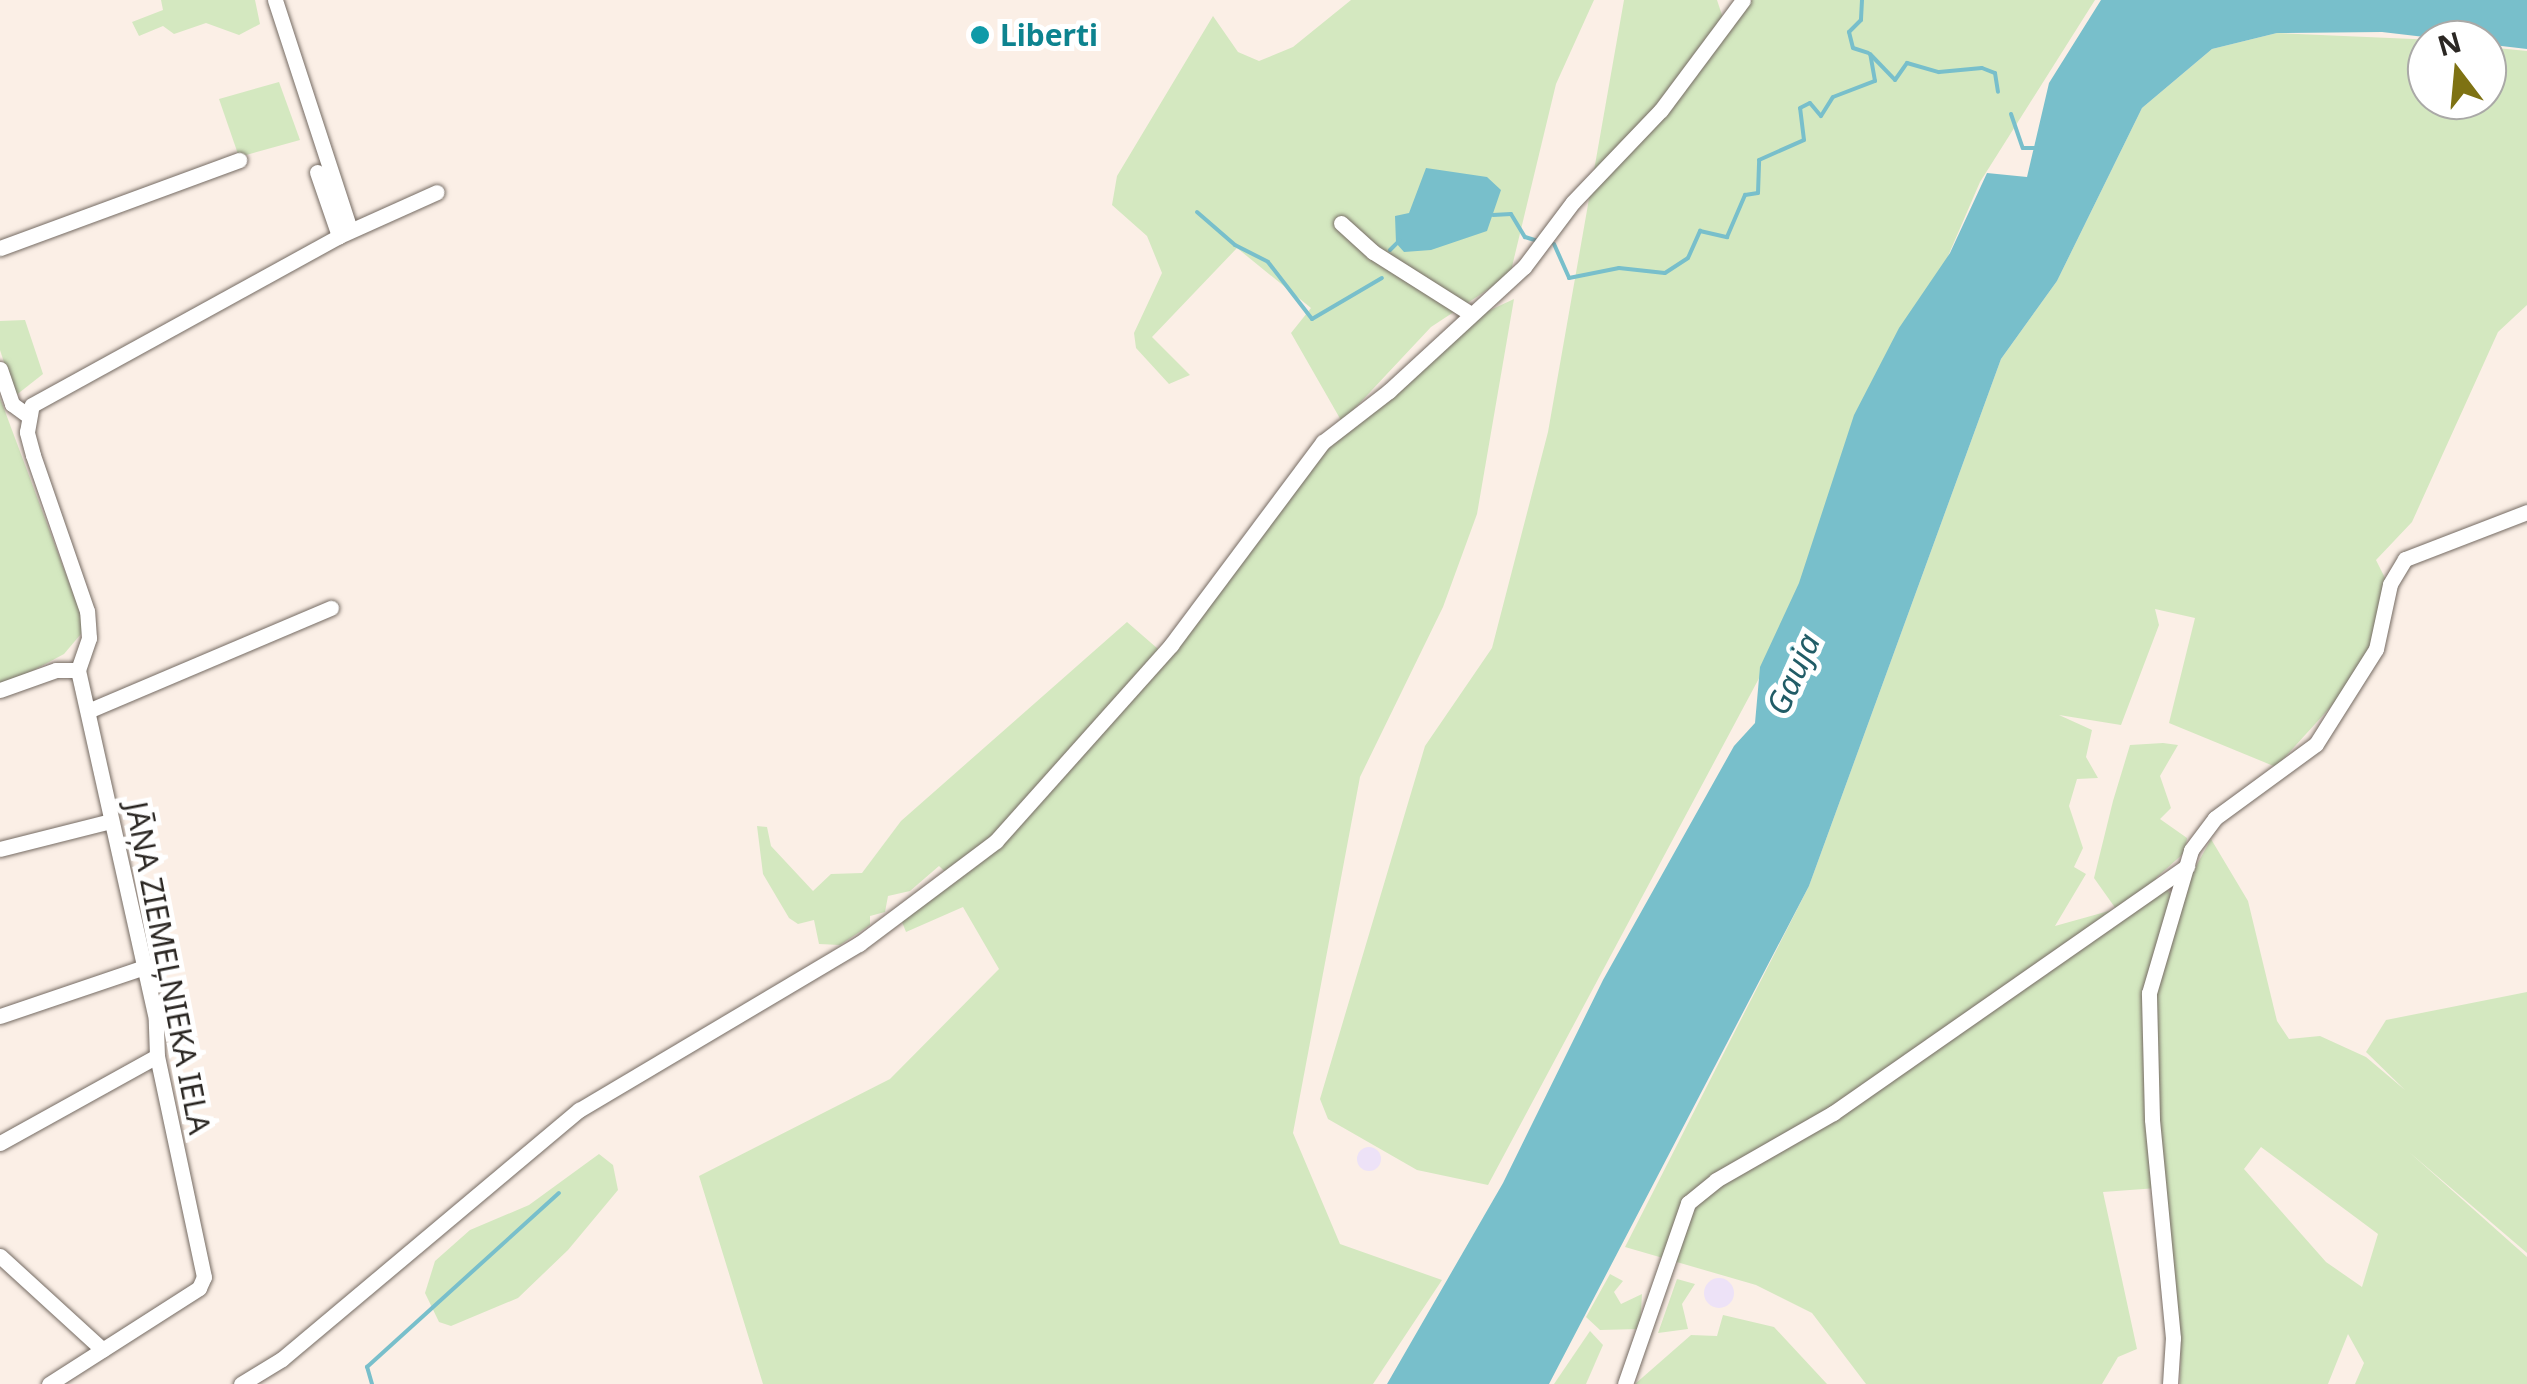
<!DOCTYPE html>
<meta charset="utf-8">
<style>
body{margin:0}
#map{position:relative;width:2527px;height:1384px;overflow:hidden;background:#fbefe6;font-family:"Noto Sans",sans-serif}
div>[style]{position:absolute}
.industrial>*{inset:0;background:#ede2f7}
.round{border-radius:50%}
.green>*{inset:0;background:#d4e8c0}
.water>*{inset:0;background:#78bfcb}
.stream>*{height:4px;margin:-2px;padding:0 2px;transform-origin:2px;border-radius:2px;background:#78bfcb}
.roads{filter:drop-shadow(0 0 2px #756b63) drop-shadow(0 0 2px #756b63)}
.minor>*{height:15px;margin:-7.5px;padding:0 7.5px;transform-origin:7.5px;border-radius:7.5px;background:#fff}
.dots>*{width:28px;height:28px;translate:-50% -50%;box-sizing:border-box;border:5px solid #fff;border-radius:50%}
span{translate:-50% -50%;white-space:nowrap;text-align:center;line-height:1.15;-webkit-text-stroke:10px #fff;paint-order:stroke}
.culture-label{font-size:30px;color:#0d838f;font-weight:700}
.left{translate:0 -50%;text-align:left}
.street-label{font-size:30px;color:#2b2723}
.water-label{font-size:32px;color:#215c66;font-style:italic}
.north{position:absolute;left:2407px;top:20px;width:100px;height:100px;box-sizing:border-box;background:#fff;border:2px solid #aaa9a7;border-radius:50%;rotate:344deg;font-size:28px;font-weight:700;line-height:40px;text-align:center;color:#2b2723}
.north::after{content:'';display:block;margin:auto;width:35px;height:45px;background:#7e7213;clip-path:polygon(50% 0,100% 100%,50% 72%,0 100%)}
</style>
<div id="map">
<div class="industrial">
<div class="round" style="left:1357px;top:1147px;width:24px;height:24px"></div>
<div class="round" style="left:1704px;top:1278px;width:30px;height:30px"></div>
</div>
<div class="green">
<div style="clip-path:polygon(161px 0,255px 0,260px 24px,239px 35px,206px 23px,174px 34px,163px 26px,139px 36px,132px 22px,163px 10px)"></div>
<div style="clip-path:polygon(1351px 0,1594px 0,1556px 84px,1510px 275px,1431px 327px,1342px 422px,1291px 333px,1311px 308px,1237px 248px,1152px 337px,1190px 375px,1169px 384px,1136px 348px,1134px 333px,1162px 273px,1147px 236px,1112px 205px,1117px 176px,1213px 16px,1238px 52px,1259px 61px,1293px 47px)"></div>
<div style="clip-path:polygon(1624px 0,1717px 0,1727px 30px,1752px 0,2095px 0,1980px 182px,1795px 611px,1488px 1185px,1417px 1170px,1328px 1119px,1320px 1099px,1425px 746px,1492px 648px,1548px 432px)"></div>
<div style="clip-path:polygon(evenodd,2277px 33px,2436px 40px,2427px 40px,2427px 100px,2487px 100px,2487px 47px,2527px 51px,2527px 305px,2498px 332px,2412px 522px,2376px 560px,2387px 582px,2373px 645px,2336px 701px,2276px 767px,2169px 723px,2195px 618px,2155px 609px,2159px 625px,2121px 725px,2059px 715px,2092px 730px,2086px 757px,2098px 778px,2077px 779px,2069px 806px,2083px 848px,2074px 867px,2086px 874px,2055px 926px,2116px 909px,2094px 878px,2113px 801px,2130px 745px,2163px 743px,2178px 745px,2160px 776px,2171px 808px,2160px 819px,2187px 838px,2185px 852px,2156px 878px,2177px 901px,2211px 839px,2248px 901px,2277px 1021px,2289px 1039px,2320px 1036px,2366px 1057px,2405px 1090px,2366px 1052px,2386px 1020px,2527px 992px,2527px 1253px,2409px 1152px,2527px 1257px,2527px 1384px,2355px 1384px,2364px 1363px,2348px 1334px,2328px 1384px,2180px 1384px,2181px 1341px,2157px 1188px,2103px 1192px,2137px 1349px,2118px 1357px,2102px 1384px,1866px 1384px,1812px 1313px,1756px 1285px,1625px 1247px,1809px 886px,2001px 359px,2057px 281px,2142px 108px,2212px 49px,2277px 33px,2261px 1147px,2378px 1234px,2362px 1287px,2326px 1262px,2244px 1169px,2261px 1147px)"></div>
<div style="clip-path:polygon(279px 82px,300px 140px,239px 157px,219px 99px)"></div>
<div style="clip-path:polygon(1514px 299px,1477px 514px,1443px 607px,1360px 777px,1293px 1133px,1340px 1244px,1442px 1280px,1373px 1384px,763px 1384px,699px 1176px,890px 1079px,999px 969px,963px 907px,906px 932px,900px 917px,956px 882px,939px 866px,910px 891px,888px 896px,885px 912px,870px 916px,870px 925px,840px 945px,819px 944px,814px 920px,798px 924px,789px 918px,763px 874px,757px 826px,767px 827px,771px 846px,813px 891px,831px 874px,862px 873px,901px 821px,1127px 622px,1165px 655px,1328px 449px,1469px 320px)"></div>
<div style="clip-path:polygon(25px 320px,43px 374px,15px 396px,0 350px,0 321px)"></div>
<div style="clip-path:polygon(0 398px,86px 628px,64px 654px,6px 685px,0 685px)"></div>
<div style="clip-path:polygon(599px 1154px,613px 1165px,618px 1190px,568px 1250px,518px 1298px,451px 1326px,439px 1322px,425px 1293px,435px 1261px,470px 1230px,529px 1205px)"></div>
<div style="clip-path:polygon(1610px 1274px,1623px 1281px,1614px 1292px,1621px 1304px,1642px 1294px,1640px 1329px,1600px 1330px,1586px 1317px)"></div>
<div style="clip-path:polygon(1677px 1279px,1695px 1284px,1682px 1304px,1688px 1329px,1658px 1333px)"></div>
<div style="clip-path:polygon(1723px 1315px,1774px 1327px,1827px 1384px,1635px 1384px,1691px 1335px,1717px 1336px)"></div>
<div style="clip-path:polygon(1590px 1331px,1603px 1345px,1586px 1384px,1554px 1384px)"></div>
</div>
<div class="water">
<div style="clip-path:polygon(2101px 0,2527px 0,2527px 49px,2382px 32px,2277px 33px,2212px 49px,2142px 108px,2057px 281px,2001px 359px,1809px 886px,1549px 1384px,1387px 1384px,1503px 1183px,1603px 980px,1734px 746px,1755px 723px,1760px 667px,1799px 583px,1854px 415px,1899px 328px,1950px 253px,1987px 173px,2027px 177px,2049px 83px)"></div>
<div style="clip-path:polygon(1426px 168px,1487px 177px,1501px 190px,1487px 231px,1431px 250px,1404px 252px,1396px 243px,1395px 216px,1409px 213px)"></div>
</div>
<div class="stream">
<div style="left:1862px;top:0;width:20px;rotate:93deg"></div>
<div style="left:1861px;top:20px;width:17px;rotate:135deg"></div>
<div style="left:1849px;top:32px;width:16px;rotate:76deg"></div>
<div style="left:1853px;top:48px;width:16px;rotate:18deg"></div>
<div style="left:2011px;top:114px;width:36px;rotate:71deg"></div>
<div style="left:2023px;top:148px;width:14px"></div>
<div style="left:1197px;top:212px;width:50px;rotate:41deg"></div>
<div style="left:1235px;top:245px;width:37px;rotate:27deg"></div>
<div style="left:1268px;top:262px;width:72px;rotate:52.3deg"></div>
<div style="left:1312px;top:319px;width:81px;rotate:-30.4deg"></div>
<div style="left:1493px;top:215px;width:18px;rotate:-3deg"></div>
<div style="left:1511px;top:214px;width:27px;rotate:59deg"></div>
<div style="left:1525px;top:237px;width:14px;rotate:17deg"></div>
<div style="left:1554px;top:244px;width:37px;rotate:66deg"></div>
<div style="left:1569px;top:278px;width:51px;rotate:-11.3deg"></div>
<div style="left:1619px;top:268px;width:46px;rotate:6.2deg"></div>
<div style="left:1665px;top:273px;width:27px;rotate:-33deg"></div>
<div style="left:1688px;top:258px;width:30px;rotate:-66deg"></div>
<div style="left:1700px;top:231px;width:28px;rotate:13deg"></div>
<div style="left:1727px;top:237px;width:46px;rotate:-66.8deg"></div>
<div style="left:1745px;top:195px;width:13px;rotate:-9deg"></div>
<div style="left:1758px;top:193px;width:33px;rotate:-88deg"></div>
<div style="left:1759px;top:160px;width:49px;rotate:-24deg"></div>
<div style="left:1804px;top:140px;width:32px;rotate:-97deg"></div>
<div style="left:1800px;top:108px;width:11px;rotate:-27deg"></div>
<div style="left:1810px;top:103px;width:17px;rotate:50deg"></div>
<div style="left:1821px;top:116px;width:22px;rotate:-58deg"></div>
<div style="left:1833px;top:97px;width:45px;rotate:-20.9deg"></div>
<div style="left:1875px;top:81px;width:27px;rotate:-100deg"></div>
<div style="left:1870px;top:54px;width:36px;rotate:46deg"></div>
<div style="left:1895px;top:80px;width:21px;rotate:-55deg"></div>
<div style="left:1907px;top:63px;width:33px;rotate:16deg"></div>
<div style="left:1939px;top:72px;width:43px;rotate:-5.3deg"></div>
<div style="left:1982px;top:68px;width:14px;rotate:21deg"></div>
<div style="left:1995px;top:73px;width:19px;rotate:81deg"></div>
<div style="left:1390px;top:250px;width:14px;rotate:-45deg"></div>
<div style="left:372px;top:1384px;width:18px;rotate:-106deg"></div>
<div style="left:367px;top:1367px;width:259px;rotate:-42.2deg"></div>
</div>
<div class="roads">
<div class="minor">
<div style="left:275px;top:0;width:242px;rotate:71.9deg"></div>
<div style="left:317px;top:172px;width:68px;rotate:71deg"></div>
<div style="left:1341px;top:223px;width:43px;rotate:42.2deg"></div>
<div style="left:1373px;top:252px;width:116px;rotate:32.3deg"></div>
<div style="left:0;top:248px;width:255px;rotate:-20.2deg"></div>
<div style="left:0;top:369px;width:37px;rotate:71deg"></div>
<div style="left:12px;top:404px;width:19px;rotate:36deg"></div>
<div style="left:78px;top:670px;width:34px;rotate:-71deg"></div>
<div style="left:89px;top:638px;width:27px;rotate:-94deg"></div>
<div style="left:87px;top:611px;width:165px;rotate:-109.1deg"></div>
<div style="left:33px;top:455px;width:24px;rotate:-105deg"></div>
<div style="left:27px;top:432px;width:27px;rotate:-80deg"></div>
<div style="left:32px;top:405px;width:350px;rotate:-28.8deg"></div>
<div style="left:339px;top:236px;width:107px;rotate:-24.2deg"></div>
<div style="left:0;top:690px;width:59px;rotate:-19.7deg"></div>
<div style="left:56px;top:670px;width:22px"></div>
<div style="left:88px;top:711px;width:264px;rotate:-23deg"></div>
<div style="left:0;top:849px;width:114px;rotate:-14.2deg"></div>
<div style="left:0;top:1016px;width:153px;rotate:-18.7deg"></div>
<div style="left:0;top:1143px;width:179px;rotate:-29deg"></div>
<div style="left:0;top:1256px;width:139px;rotate:42.4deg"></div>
<div style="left:49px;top:1384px;width:178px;rotate:-32.6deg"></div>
<div style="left:199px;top:1288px;width:12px;rotate:-66deg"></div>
<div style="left:204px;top:1277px;width:226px;rotate:-102deg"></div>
<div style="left:157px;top:1056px;width:37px;rotate:-92deg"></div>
<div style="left:156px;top:1019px;width:358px;rotate:-102.6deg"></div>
<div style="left:241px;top:1384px;width:48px;rotate:-31.4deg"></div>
<div style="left:282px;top:1359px;width:388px;rotate:-40deg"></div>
<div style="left:579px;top:1110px;width:326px;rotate:-30.7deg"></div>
<div style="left:859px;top:944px;width:171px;rotate:-36.9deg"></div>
<div style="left:996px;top:841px;width:263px;rotate:-48.2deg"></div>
<div style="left:1171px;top:645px;width:254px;rotate:-53.2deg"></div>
<div style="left:1323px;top:442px;width:83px;rotate:-37.7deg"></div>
<div style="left:1389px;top:391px;width:183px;rotate:-42.6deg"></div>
<div style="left:1524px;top:267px;width:81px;rotate:-53deg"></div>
<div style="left:1573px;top:202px;width:127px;rotate:-46.3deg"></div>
<div style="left:1661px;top:110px;width:137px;rotate:-53.3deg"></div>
<div style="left:1625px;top:1384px;width:192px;rotate:-70.8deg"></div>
<div style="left:1688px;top:1203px;width:36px;rotate:-39deg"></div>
<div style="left:1716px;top:1180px;width:135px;rotate:-29.8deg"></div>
<div style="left:1833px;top:1113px;width:432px;rotate:-34.9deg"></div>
<div style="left:2170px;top:1384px;width:46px;rotate:-86.3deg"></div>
<div style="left:2173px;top:1338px;width:220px;rotate:-95.5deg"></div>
<div style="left:2152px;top:1119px;width:126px;rotate:-91.4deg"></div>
<div style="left:2149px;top:993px;width:149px;rotate:-73.6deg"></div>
<div style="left:2191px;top:850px;width:40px;rotate:-53deg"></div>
<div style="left:2215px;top:818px;width:125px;rotate:-36.2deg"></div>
<div style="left:2316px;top:744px;width:112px;rotate:-57.7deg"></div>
<div style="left:2376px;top:649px;width:66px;rotate:-77.8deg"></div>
<div style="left:2390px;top:584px;width:29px;rotate:-59deg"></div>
<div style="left:2405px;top:559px;width:131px;rotate:-21.1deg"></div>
</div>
</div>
<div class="dots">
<div style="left:980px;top:35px;background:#0f9aa8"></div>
</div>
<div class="culture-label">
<span class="left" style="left:1000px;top:35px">Liberti</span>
</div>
<div class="street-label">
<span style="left:168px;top:968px;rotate:79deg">JĀŅA ZIEMEĻNIEKA IELA</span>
</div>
<div class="water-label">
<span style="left:1793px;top:674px;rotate:-66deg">Gauja</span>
</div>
<div class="north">N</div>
</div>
